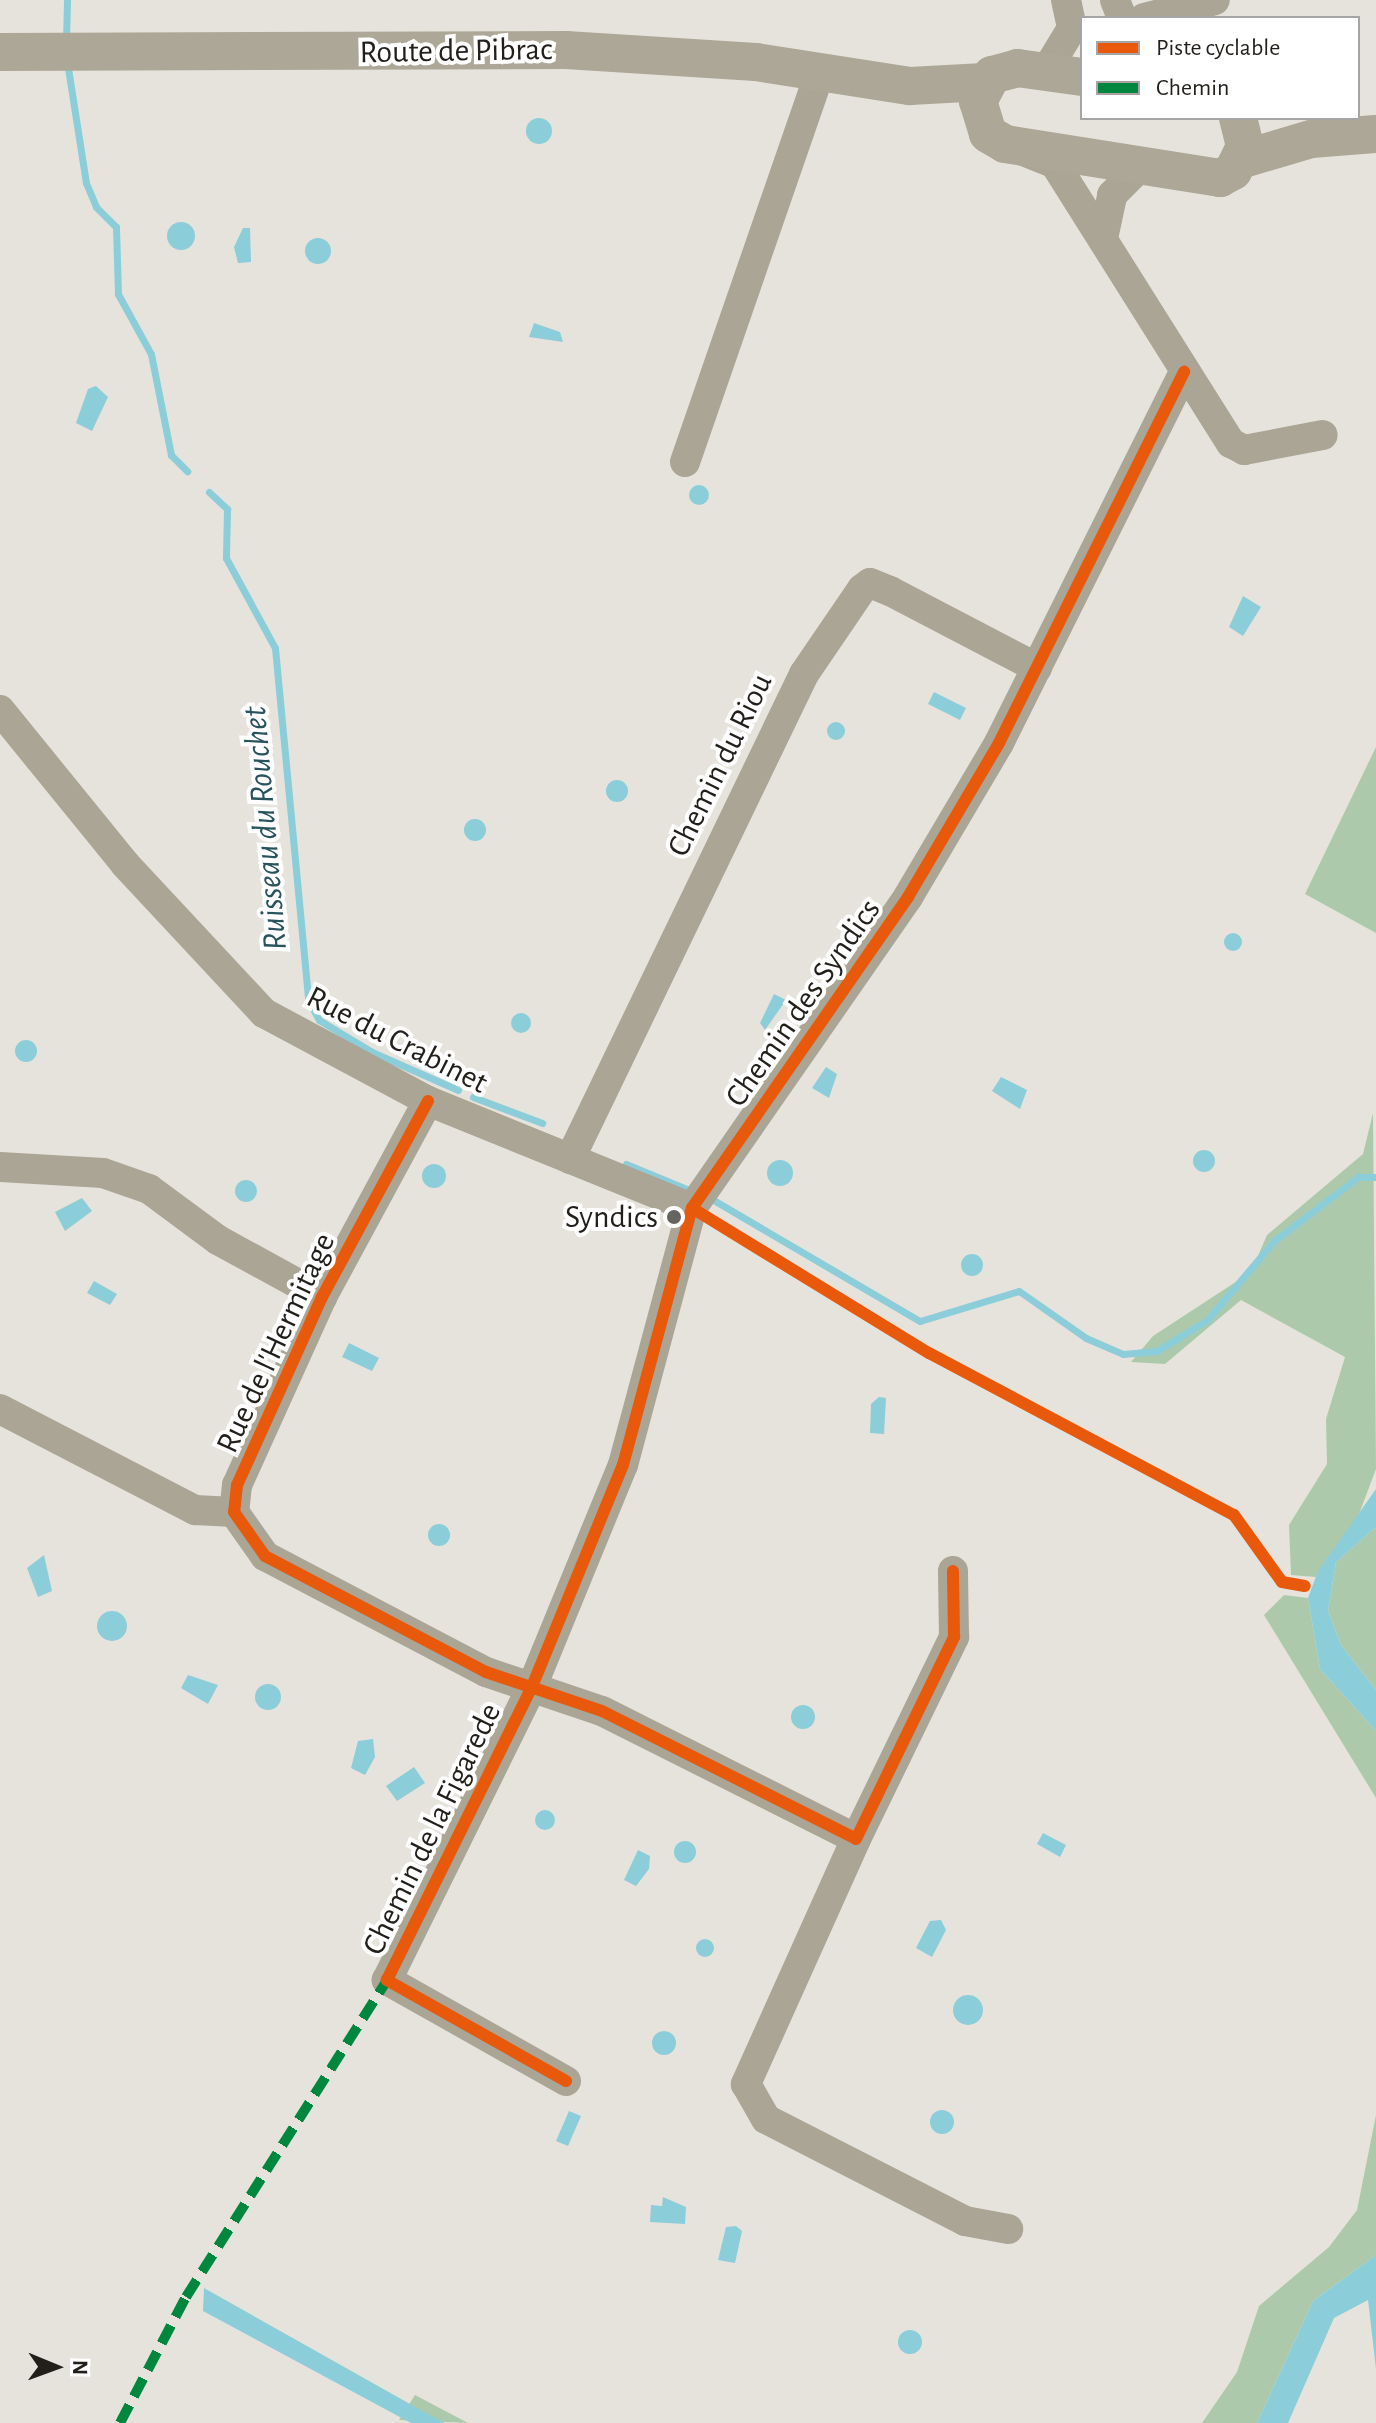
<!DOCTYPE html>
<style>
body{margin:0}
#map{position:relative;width:1376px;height:2423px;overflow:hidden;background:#e6e3dc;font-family:"Alegreya Sans",sans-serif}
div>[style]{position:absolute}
.forest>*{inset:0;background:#accaab}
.water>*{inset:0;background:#8ccdda}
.round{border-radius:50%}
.stream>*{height:7px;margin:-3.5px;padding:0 3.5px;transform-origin:3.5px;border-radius:3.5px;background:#8ccdda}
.minor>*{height:30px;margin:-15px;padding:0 15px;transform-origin:15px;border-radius:15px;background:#aaa595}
.major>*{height:38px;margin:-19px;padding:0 19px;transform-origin:19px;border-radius:19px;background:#aca796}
.quiet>*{height:10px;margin-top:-5px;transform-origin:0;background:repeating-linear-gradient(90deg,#00873e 0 20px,transparent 0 30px)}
.cycleway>*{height:12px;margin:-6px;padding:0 6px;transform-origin:6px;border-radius:6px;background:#e8590c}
.dots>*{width:22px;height:22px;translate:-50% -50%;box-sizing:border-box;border:4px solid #fff;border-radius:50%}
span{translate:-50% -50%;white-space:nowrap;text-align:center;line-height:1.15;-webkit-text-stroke:8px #fff;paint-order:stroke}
.street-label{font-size:32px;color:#221f1b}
.poi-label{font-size:32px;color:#221f1b}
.right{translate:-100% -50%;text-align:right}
.water-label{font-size:34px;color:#28525c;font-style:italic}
.legend{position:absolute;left:1080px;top:16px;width:280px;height:104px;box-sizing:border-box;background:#fff;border:2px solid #a7a5a4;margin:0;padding:10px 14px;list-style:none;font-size:24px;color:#221f1b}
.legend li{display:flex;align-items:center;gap:16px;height:40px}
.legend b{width:40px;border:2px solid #a7a5a4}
.north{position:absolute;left:16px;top:2327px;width:80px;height:80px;-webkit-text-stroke:6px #fff;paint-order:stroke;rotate:91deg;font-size:22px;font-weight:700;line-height:32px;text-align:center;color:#221f1b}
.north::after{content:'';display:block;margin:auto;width:28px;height:36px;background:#221f1b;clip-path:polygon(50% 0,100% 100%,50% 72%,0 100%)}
</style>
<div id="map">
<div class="forest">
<div style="clip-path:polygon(1376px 747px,1376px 933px,1305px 894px)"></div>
<div style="clip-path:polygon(1373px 1113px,1376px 1469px,1353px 1530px,1316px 1577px,1291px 1575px,1289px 1525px,1327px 1464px,1326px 1419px,1345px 1357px,1241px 1300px,1165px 1364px,1131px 1362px,1153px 1336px,1251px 1272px,1267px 1235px,1363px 1154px)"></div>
<div style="clip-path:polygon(1376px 1527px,1376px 1690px,1341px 1645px,1328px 1611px,1336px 1562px)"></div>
<div style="clip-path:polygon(1284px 1595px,1308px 1598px,1320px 1669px,1376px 1731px,1376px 1798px,1264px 1615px)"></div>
<div style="clip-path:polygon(1376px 2115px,1376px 2255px,1313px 2301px,1257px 2423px,1202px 2423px,1237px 2372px,1259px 2306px,1329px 2247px,1357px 2210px)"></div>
<div style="clip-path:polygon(415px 2395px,468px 2423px,399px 2420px)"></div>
</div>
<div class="water">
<div class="round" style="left:526px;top:118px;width:26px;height:26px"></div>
<div class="round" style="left:167px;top:222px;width:28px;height:28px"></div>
<div style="clip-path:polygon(243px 228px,250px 228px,251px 262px,238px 263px,234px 247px)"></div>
<div class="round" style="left:305px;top:238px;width:26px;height:26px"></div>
<div style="clip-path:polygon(534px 323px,560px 332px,563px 342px,529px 337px)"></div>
<div style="clip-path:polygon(96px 386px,108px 397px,92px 431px,76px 423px,88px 389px)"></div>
<div class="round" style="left:689px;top:485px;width:20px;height:20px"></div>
<div style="clip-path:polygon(1243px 596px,1261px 607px,1243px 636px,1229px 627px)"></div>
<div style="clip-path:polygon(934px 692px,966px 708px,960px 720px,928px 704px)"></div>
<div class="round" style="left:827px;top:722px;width:18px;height:18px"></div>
<div class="round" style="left:606px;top:780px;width:22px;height:22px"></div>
<div class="round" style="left:464px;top:819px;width:22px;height:22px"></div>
<div class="round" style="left:1224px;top:933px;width:18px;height:18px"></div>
<div style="clip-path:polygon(774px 994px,786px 1000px,765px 1030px,760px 1023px)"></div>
<div class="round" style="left:511px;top:1013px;width:20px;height:20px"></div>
<div class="round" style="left:15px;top:1040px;width:22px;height:22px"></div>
<div style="clip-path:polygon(826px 1067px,837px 1074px,829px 1098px,812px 1088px)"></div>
<div style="clip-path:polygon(1001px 1077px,1027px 1090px,1020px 1109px,992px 1091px)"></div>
<div class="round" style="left:1193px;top:1150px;width:22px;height:22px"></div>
<div class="round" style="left:767px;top:1160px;width:26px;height:26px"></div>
<div class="round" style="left:422px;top:1164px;width:24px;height:24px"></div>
<div class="round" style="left:235px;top:1180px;width:22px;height:22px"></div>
<div style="clip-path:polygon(82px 1198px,92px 1211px,65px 1231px,55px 1212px)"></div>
<div class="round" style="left:961px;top:1254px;width:22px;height:22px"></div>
<div style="clip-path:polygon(94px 1281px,117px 1294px,110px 1305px,87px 1293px)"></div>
<div style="clip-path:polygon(349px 1343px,379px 1358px,372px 1371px,342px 1357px)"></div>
<div style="clip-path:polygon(879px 1397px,886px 1398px,884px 1434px,870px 1433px,871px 1404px)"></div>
<div style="clip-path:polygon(1376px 1489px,1376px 1527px,1336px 1562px,1328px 1611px,1341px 1645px,1376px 1690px,1376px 1731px,1320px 1669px,1308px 1598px,1318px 1571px)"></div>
<div class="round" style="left:428px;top:1524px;width:22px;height:22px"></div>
<div style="clip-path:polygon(44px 1555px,52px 1591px,38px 1597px,27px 1568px)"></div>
<div class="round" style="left:97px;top:1611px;width:30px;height:30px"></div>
<div style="clip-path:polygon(188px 1675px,218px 1685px,208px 1704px,181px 1688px)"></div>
<div class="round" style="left:255px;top:1684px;width:26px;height:26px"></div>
<div class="round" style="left:791px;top:1705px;width:24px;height:24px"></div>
<div style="clip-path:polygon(373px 1739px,375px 1757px,365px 1775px,351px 1768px,358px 1741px)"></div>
<div style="clip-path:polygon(414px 1767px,425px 1783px,397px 1801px,386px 1786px)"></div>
<div class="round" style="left:535px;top:1810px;width:20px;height:20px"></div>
<div style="clip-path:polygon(1043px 1833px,1066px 1845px,1060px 1857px,1037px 1844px)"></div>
<div class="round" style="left:674px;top:1841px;width:22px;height:22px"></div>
<div style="clip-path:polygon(638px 1850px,650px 1856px,649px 1869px,636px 1886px,624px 1880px)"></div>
<div style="clip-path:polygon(930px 1921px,941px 1920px,946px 1930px,932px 1957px,916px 1948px)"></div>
<div class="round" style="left:696px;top:1939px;width:18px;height:18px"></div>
<div class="round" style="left:953px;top:1995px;width:30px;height:30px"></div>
<div class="round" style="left:652px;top:2031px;width:24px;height:24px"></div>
<div class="round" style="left:930px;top:2110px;width:24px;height:24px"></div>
<div style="clip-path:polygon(569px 2111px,581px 2116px,568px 2146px,556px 2141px)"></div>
<div style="clip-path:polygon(663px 2197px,686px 2207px,685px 2224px,650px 2222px,651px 2205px,662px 2206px)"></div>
<div style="clip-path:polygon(736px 2226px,742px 2231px,735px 2263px,718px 2260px,726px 2227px)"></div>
<div style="clip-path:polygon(1376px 2255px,1376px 2369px,1368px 2300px,1334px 2318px,1288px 2423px,1257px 2423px,1313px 2301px)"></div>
<div style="clip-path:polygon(204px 2288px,426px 2413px,445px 2423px,411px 2423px,203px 2311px)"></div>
<div class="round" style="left:898px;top:2330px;width:24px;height:24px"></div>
</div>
<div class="stream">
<div style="left:66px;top:42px;width:42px;rotate:-88.6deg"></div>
<div style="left:68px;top:68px;width:116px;rotate:81.1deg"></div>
<div style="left:86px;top:183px;width:26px;rotate:67deg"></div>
<div style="left:96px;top:207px;width:28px;rotate:45deg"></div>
<div style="left:116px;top:227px;width:67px;rotate:88.3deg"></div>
<div style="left:118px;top:294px;width:68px;rotate:61.2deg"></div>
<div style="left:151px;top:354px;width:103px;rotate:78.8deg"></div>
<div style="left:171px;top:455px;width:23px;rotate:45deg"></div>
<div style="left:209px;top:492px;width:25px;rotate:43deg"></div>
<div style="left:227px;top:509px;width:49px;rotate:91.2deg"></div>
<div style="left:226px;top:558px;width:102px;rotate:61.4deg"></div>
<div style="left:275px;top:648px;width:354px;rotate:84.6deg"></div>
<div style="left:308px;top:1000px;width:23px;rotate:61deg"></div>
<div style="left:319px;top:1020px;width:62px;rotate:31.1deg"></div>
<div style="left:372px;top:1052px;width:94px;rotate:23.8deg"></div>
<div style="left:473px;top:1097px;width:74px;rotate:20.6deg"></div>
<div style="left:626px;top:1164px;width:74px;rotate:22.4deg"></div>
<div style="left:710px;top:1198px;width:243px;rotate:30.4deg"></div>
<div style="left:920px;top:1321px;width:103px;rotate:-16.9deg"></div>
<div style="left:1019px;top:1291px;width:82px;rotate:35deg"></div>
<div style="left:1086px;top:1338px;width:40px;rotate:23.4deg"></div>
<div style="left:1123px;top:1354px;width:34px;rotate:-5deg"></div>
<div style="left:1157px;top:1351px;width:59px;rotate:-31.8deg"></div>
<div style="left:1207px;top:1320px;width:104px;rotate:-49.7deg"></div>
<div style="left:1274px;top:1241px;width:106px;rotate:-37.3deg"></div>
<div style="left:1358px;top:1177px;width:18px"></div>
</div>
<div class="minor">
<div style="left:1115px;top:0;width:19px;rotate:69deg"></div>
<div style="left:1144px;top:18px;width:73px;rotate:-14.2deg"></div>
<div style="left:1046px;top:71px;width:50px;rotate:-58.8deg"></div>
<div style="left:1072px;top:28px;width:29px;rotate:-102deg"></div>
<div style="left:1026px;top:152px;width:31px;rotate:22deg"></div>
<div style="left:1055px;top:164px;width:330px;rotate:57.8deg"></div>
<div style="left:1231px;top:443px;width:15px;rotate:28deg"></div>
<div style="left:1244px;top:450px;width:80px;rotate:-10.8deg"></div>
<div style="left:1104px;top:234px;width:40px;rotate:-78deg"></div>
<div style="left:1112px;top:195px;width:40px;rotate:-45deg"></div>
<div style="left:685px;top:462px;width:415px;rotate:-70.9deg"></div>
<div style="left:0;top:710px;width:198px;rotate:50.9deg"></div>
<div style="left:125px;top:864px;width:204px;rotate:47deg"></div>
<div style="left:264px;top:1013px;width:186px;rotate:28.2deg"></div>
<div style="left:428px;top:1101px;width:285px;rotate:22.1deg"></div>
<div style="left:428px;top:1101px;width:223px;rotate:118.4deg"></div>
<div style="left:322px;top:1297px;width:206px;rotate:114.3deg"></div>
<div style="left:237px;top:1485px;width:27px;rotate:96deg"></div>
<div style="left:234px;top:1512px;width:54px;rotate:54.8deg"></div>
<div style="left:265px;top:1556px;width:250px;rotate:27.7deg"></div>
<div style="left:486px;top:1672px;width:122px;rotate:18.6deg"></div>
<div style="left:602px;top:1711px;width:284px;rotate:26.7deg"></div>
<div style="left:856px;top:1839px;width:225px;rotate:-64.1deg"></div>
<div style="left:954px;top:1637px;width:66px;rotate:-90.9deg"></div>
<div style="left:570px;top:1159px;width:538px;rotate:-64.24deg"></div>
<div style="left:804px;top:674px;width:103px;rotate:-55.7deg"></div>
<div style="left:862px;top:589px;width:10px;rotate:-37deg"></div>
<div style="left:870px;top:583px;width:22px;rotate:22deg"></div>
<div style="left:890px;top:591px;width:166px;rotate:27.6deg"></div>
<div style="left:0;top:1167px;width:103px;rotate:3.3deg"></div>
<div style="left:103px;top:1173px;width:49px;rotate:19.2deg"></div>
<div style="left:149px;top:1189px;width:86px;rotate:36.5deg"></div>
<div style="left:218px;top:1240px;width:119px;rotate:28.7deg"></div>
<div style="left:0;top:1409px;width:220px;rotate:27.4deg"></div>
<div style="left:195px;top:1510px;width:39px;rotate:3deg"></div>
<div style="left:856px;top:1839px;width:269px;rotate:114.2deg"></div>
<div style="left:746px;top:2084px;width:40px;rotate:60.3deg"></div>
<div style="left:766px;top:2119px;width:224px;rotate:27.1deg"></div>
<div style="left:965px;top:2221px;width:44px;rotate:10.5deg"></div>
<div style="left:566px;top:2081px;width:206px;rotate:-150.6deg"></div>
<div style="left:387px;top:1980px;width:325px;rotate:-63.7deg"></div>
<div style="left:531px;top:1689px;width:242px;rotate:-67.7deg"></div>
<div style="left:623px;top:1465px;width:266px;rotate:-75deg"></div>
<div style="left:692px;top:1208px;width:379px;rotate:-55.2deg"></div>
<div style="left:908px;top:897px;width:179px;rotate:-59.4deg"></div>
<div style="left:999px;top:743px;width:415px;rotate:-63.5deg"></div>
</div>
<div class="major">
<div style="left:0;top:52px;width:566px;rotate:-0.2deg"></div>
<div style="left:566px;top:50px;width:190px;rotate:3.6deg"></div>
<div style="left:756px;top:62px;width:156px;rotate:8.9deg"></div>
<div style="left:910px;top:86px;width:74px;rotate:-3.1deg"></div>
<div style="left:1082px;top:77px;width:65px;rotate:-172deg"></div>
<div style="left:1018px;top:68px;width:27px;rotate:165deg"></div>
<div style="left:992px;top:75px;width:30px;rotate:118deg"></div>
<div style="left:978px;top:101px;width:34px;rotate:73deg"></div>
<div style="left:988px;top:134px;width:20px;rotate:30deg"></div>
<div style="left:1005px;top:144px;width:218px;rotate:9deg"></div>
<div style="left:1220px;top:178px;width:15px;rotate:-28deg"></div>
<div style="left:1233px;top:171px;width:28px;rotate:-64deg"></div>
<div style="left:1245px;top:146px;width:29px;rotate:-104deg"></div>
<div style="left:1240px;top:160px;width:74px;rotate:-16.5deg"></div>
<div style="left:1311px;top:139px;width:65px;rotate:-4.4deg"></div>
</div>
<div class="quiet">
<div style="left:120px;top:2423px;width:142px;rotate:-62.4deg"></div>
<div style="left:186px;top:2297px;width:375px;rotate:-57.6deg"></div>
</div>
<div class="cycleway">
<div style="left:428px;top:1101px;width:223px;rotate:118.4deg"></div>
<div style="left:322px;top:1297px;width:206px;rotate:114.3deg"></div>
<div style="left:237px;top:1485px;width:27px;rotate:96deg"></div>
<div style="left:234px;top:1512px;width:54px;rotate:54.8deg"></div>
<div style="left:265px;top:1556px;width:250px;rotate:27.7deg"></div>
<div style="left:486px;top:1672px;width:122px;rotate:18.6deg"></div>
<div style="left:602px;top:1711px;width:284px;rotate:26.7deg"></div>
<div style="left:856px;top:1839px;width:225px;rotate:-64.1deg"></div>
<div style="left:954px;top:1637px;width:66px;rotate:-90.9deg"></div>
<div style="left:692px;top:1208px;width:278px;rotate:31.5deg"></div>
<div style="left:929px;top:1353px;width:345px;rotate:28deg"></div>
<div style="left:1234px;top:1515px;width:82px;rotate:54.4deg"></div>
<div style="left:1282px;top:1582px;width:23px;rotate:10deg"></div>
<div style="left:566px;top:2081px;width:206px;rotate:-150.6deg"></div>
<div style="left:387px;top:1980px;width:325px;rotate:-63.7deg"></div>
<div style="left:531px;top:1689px;width:242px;rotate:-67.7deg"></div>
<div style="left:623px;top:1465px;width:266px;rotate:-75deg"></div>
<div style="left:692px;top:1208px;width:379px;rotate:-55.2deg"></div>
<div style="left:908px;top:897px;width:179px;rotate:-59.4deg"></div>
<div style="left:999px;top:743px;width:415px;rotate:-63.5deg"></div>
</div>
<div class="dots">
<div style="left:674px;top:1217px;background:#67645f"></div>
</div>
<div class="street-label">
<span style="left:456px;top:51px;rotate:-1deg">Route de Pibrac</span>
<span style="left:720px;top:765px;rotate:-64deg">Chemin du Riou</span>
<span style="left:803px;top:1003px;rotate:-55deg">Chemin des Syndics</span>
<span style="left:397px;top:1040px;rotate:27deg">Rue du Crabinet</span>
<span style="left:276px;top:1343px;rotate:-65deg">Rue de l'Hermitage</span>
<span style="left:432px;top:1829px;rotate:-64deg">Chemin de la Figarede</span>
</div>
<div class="poi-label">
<span class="right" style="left:658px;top:1217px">Syndics</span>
</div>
<div class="water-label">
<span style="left:266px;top:828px;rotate:-95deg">Ruisseau du Rouchet</span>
</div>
<ul class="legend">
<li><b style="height:10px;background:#e8590c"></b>Piste cyclable</li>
<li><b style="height:10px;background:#00873e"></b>Chemin</li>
</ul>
<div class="north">N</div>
</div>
